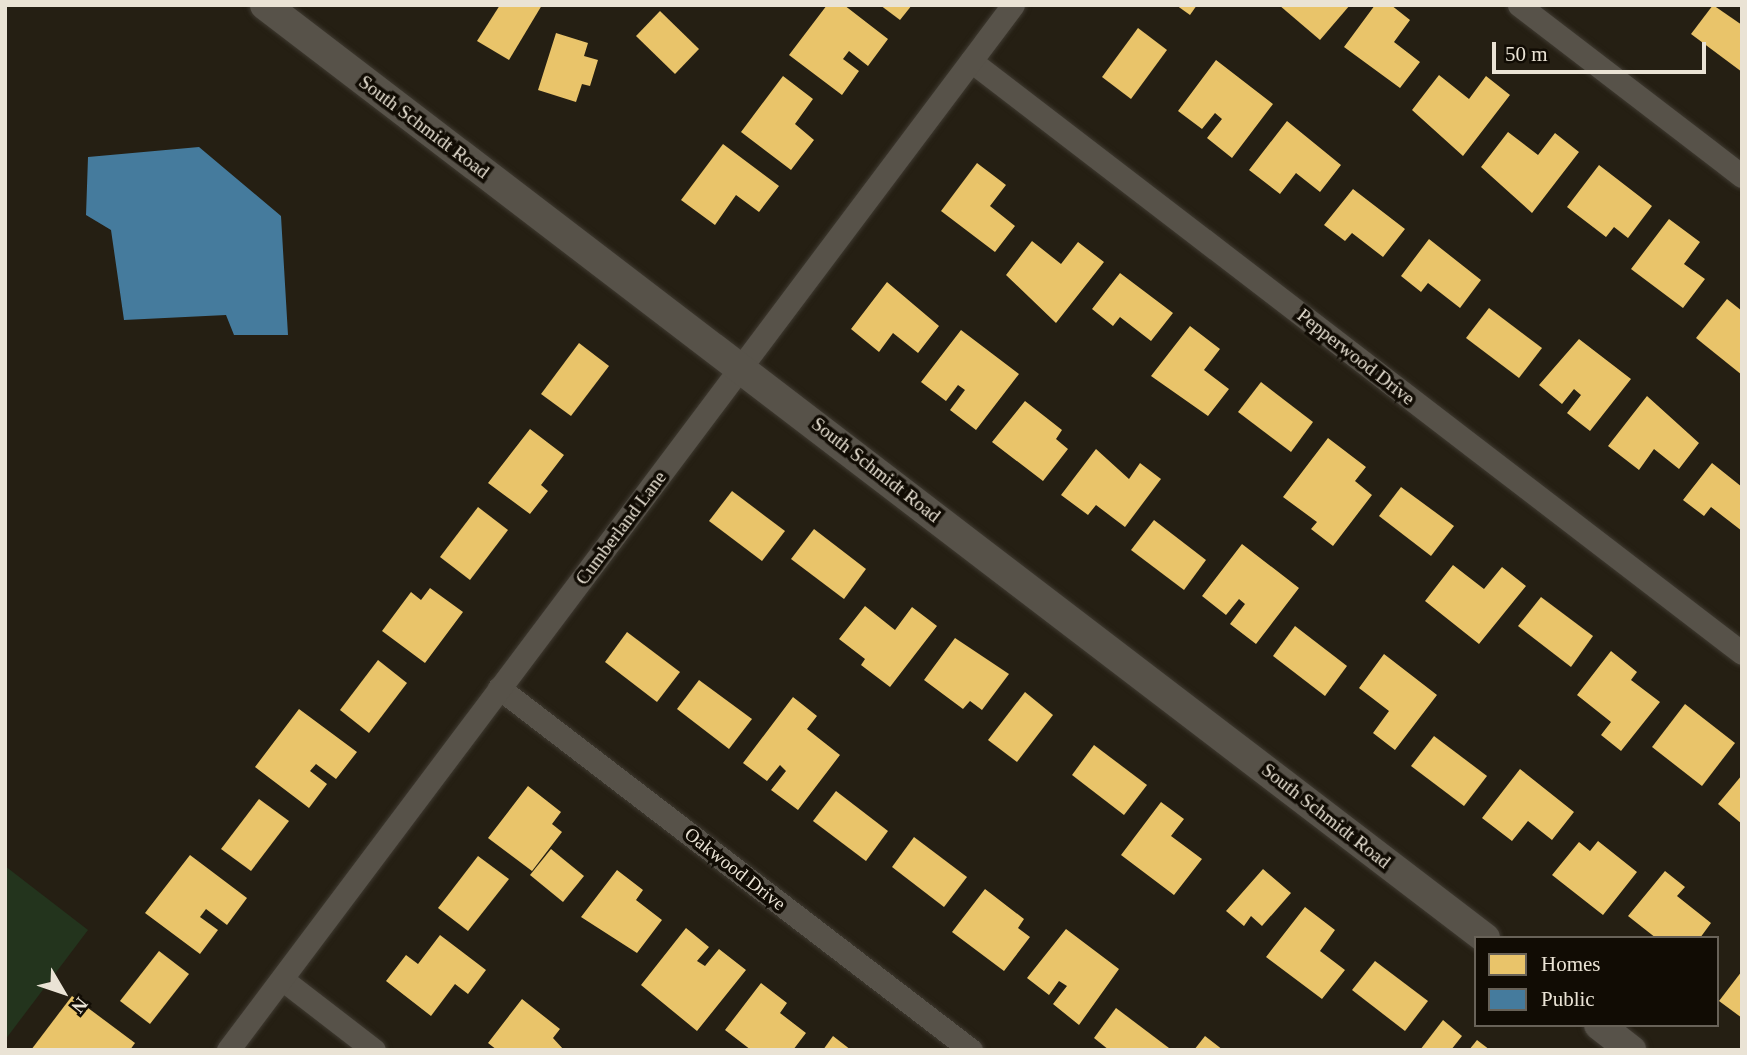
<!DOCTYPE html>
<style>
body{margin:0}
#map{position:relative;width:1747px;height:1055px;overflow:hidden;background:#251f13;font-family:"Times New Roman",serif}
div>[style]{position:absolute}
.green>*{inset:0;background:#23341d}
.homes>*{inset:0;background:#e9c46a}
.public>*{inset:0;background:#457b9d}
.roads{filter:drop-shadow(0 0 2px #3e3930) drop-shadow(0 0 2px #3e3930)}
.minor>*{height:23px;margin:-11.5px;padding:0 11.5px;transform-origin:11.5px;border-radius:11.5px;background:#575249}
.tertiary>*{height:30px;margin:-15px;padding:0 15px;transform-origin:15px;border-radius:15px;background:#575249}
span{translate:-50% -50%;white-space:nowrap;text-align:center;line-height:1.15;-webkit-text-stroke:7px #110c04;paint-order:stroke}
.street-label{font-size:19px;color:#eae3d5}
.frame{position:absolute;inset:0;border:7px solid #eae3d5;pointer-events:none}
.legend{position:absolute;left:1474px;top:936px;width:245px;height:91px;box-sizing:border-box;background:#110c04;border:2px solid #686258;margin:0;padding:9px 12px;list-style:none;font-size:21px;color:#eae3d5}
.legend li{display:flex;align-items:center;gap:14px;height:35px}
.legend b{width:35px;border:2px solid #686258}
.north{position:absolute;left:28px;top:957px;width:70px;height:70px;-webkit-text-stroke:5px #110c04;paint-order:stroke;rotate:129deg;font-size:19px;font-weight:700;line-height:28px;text-align:center;color:#eae3d5}
.north::after{content:'';display:block;margin:auto;width:24px;height:32px;background:#eae3d5;clip-path:polygon(50% 0,100% 100%,50% 72%,0 100%)}
.scale{position:absolute;left:1492px;top:42px;width:214px;height:32px;box-sizing:border-box;border:4px solid #eae3d5;border-top:0;padding-left:9px;font-size:21px;line-height:24px;white-space:nowrap;color:#eae3d5;-webkit-text-stroke:5px #110c04;paint-order:stroke}
</style>
<div id="map">
<div class="green">
<div style="clip-path:polygon(5px 866px,88px 930px,5px 1040px)"></div>
</div>
<div class="homes">
<div style="clip-path:polygon(500px 5px,542px 5px,509px 60px,477px 41px)"></div>
<div style="clip-path:polygon(827px 5px,844px 5px,888px 39px,868px 66px,849px 51px,843px 59px,859px 71px,842px 95px,789px 55px)"></div>
<div style="clip-path:polygon(880px 5px,912px 5px,900px 20px)"></div>
<div style="clip-path:polygon(1176px 5px,1197px 5px,1190px 15px)"></div>
<div style="clip-path:polygon(1279px 5px,1350px 5px,1320px 40px)"></div>
<div style="clip-path:polygon(1375px 5px,1391px 5px,1410px 20px,1394px 42px,1420px 62px,1400px 88px,1344px 47px)"></div>
<div style="clip-path:polygon(1713px 5px,1742px 25px,1742px 72px,1691px 34px)"></div>
<div style="clip-path:polygon(660px 11px,699px 49px,675px 74px,636px 36px)"></div>
<div style="clip-path:polygon(1138px 28px,1167px 50px,1131px 99px,1102px 77px)"></div>
<div style="clip-path:polygon(556px 33px,588px 43px,584px 56px,598px 60px,590px 86px,582px 84px,576px 102px,538px 90px)"></div>
<div style="clip-path:polygon(1216px 60px,1273px 104px,1232px 158px,1207px 138px,1222px 119px,1215px 113px,1202px 129px,1178px 111px)"></div>
<div style="clip-path:polygon(1439px 75px,1469px 99px,1486px 76px,1510px 95px,1463px 156px,1412px 110px)"></div>
<div style="clip-path:polygon(783px 76px,813px 99px,795px 124px,814px 140px,791px 170px,741px 132px)"></div>
<div style="clip-path:polygon(1287px 121px,1341px 165px,1320px 192px,1296px 173px,1280px 194px,1249px 170px)"></div>
<div style="clip-path:polygon(1508px 132px,1538px 155px,1555px 133px,1579px 152px,1532px 213px,1481px 167px)"></div>
<div style="clip-path:polygon(723px 144px,779px 186px,759px 212px,736px 195px,715px 225px,681px 200px)"></div>
<div style="clip-path:polygon(977px 163px,1006px 185px,990px 206px,1015px 226px,995px 252px,941px 211px)"></div>
<div style="clip-path:polygon(1599px 165px,1652px 206px,1628px 238px,1614px 227px,1606px 237px,1567px 207px)"></div>
<div style="clip-path:polygon(1353px 189px,1405px 229px,1383px 257px,1352px 233px,1345px 241px,1324px 225px)"></div>
<div style="clip-path:polygon(1669px 219px,1700px 242px,1684px 264px,1705px 279px,1683px 308px,1631px 269px)"></div>
<div style="clip-path:polygon(1429px 239px,1481px 280px,1460px 308px,1428px 283px,1421px 292px,1401px 276px)"></div>
<div style="clip-path:polygon(1032px 241px,1061px 264px,1078px 242px,1104px 262px,1056px 323px,1006px 275px)"></div>
<div style="clip-path:polygon(1120px 273px,1173px 313px,1151px 341px,1120px 317px,1113px 326px,1092px 309px)"></div>
<div style="clip-path:polygon(887px 282px,939px 326px,918px 353px,893px 333px,879px 352px,851px 329px)"></div>
<div style="clip-path:polygon(1727px 299px,1742px 311px,1742px 375px,1696px 338px)"></div>
<div style="clip-path:polygon(1489px 308px,1542px 348px,1519px 378px,1466px 338px)"></div>
<div style="clip-path:polygon(1190px 326px,1220px 349px,1204px 370px,1229px 389px,1208px 416px,1151px 376px)"></div>
<div style="clip-path:polygon(961px 330px,1019px 374px,976px 430px,950px 410px,965px 390px,958px 385px,946px 401px,921px 382px)"></div>
<div style="clip-path:polygon(1579px 339px,1631px 379px,1590px 431px,1567px 413px,1581px 395px,1574px 389px,1562px 404px,1539px 385px)"></div>
<div style="clip-path:polygon(579px 343px,609px 366px,571px 416px,541px 394px)"></div>
<div style="clip-path:polygon(1261px 382px,1313px 422px,1291px 452px,1238px 412px)"></div>
<div style="clip-path:polygon(1647px 396px,1699px 443px,1679px 469px,1654px 449px,1639px 470px,1608px 446px)"></div>
<div style="clip-path:polygon(1025px 401px,1062px 430px,1056px 439px,1068px 449px,1043px 481px,992px 442px)"></div>
<div style="clip-path:polygon(530px 429px,564px 455px,541px 485px,548px 491px,530px 514px,488px 483px)"></div>
<div style="clip-path:polygon(1328px 438px,1366px 467px,1355px 481px,1372px 495px,1333px 546px,1311px 529px,1317px 522px,1283px 497px)"></div>
<div style="clip-path:polygon(1096px 449px,1129px 479px,1140px 463px,1161px 479px,1125px 527px,1096px 505px,1088px 515px,1061px 495px)"></div>
<div style="clip-path:polygon(1712px 463px,1742px 487px,1742px 531px,1711px 507px,1704px 516px,1683px 500px)"></div>
<div style="clip-path:polygon(1401px 487px,1454px 526px,1431px 556px,1379px 516px)"></div>
<div style="clip-path:polygon(732px 491px,785px 531px,762px 561px,709px 521px)"></div>
<div style="clip-path:polygon(478px 507px,508px 530px,470px 580px,440px 557px)"></div>
<div style="clip-path:polygon(1154px 520px,1206px 560px,1184px 590px,1131px 550px)"></div>
<div style="clip-path:polygon(814px 529px,866px 569px,844px 599px,791px 559px)"></div>
<div style="clip-path:polygon(1242px 544px,1299px 588px,1256px 644px,1230px 624px,1245px 604px,1239px 599px,1226px 615px,1202px 596px)"></div>
<div style="clip-path:polygon(1453px 565px,1484px 589px,1502px 567px,1526px 586px,1479px 644px,1425px 601px)"></div>
<div style="clip-path:polygon(430px 588px,463px 612px,425px 663px,382px 631px,411px 592px,421px 600px)"></div>
<div style="clip-path:polygon(1541px 597px,1593px 636px,1571px 667px,1518px 626px)"></div>
<div style="clip-path:polygon(865px 606px,895px 630px,912px 607px,937px 626px,890px 687px,861px 665px,865px 659px,839px 639px)"></div>
<div style="clip-path:polygon(1295px 626px,1347px 666px,1325px 696px,1273px 656px)"></div>
<div style="clip-path:polygon(627px 632px,680px 672px,657px 702px,605px 662px)"></div>
<div style="clip-path:polygon(955px 638px,1009px 674px,982px 710px,970px 701px,963px 709px,924px 680px)"></div>
<div style="clip-path:polygon(1611px 651px,1637px 672px,1631px 680px,1660px 702px,1621px 751px,1601px 735px,1611px 722px,1577px 695px)"></div>
<div style="clip-path:polygon(1384px 654px,1437px 695px,1395px 750px,1373px 733px,1389px 711px,1359px 688px)"></div>
<div style="clip-path:polygon(378px 660px,407px 683px,369px 733px,340px 710px)"></div>
<div style="clip-path:polygon(699px 680px,752px 719px,729px 749px,677px 709px)"></div>
<div style="clip-path:polygon(1025px 692px,1053px 715px,1017px 762px,988px 740px)"></div>
<div style="clip-path:polygon(793px 697px,817px 716px,807px 729px,840px 755px,798px 810px,771px 790px,786px 771px,780px 765px,767px 781px,743px 763px)"></div>
<div style="clip-path:polygon(1685px 704px,1735px 743px,1702px 786px,1652px 747px)"></div>
<div style="clip-path:polygon(299px 709px,357px 752px,336px 779px,316px 764px,310px 771px,327px 784px,309px 808px,255px 767px)"></div>
<div style="clip-path:polygon(1434px 736px,1487px 776px,1464px 806px,1411px 766px)"></div>
<div style="clip-path:polygon(1094px 745px,1147px 785px,1124px 815px,1072px 775px)"></div>
<div style="clip-path:polygon(1520px 769px,1574px 812px,1552px 840px,1528px 821px,1512px 841px,1482px 818px)"></div>
<div style="clip-path:polygon(1742px 775px,1742px 824px,1718px 804px)"></div>
<div style="clip-path:polygon(528px 786px,561px 812px,552px 824px,562px 832px,532px 871px,488px 838px)"></div>
<div style="clip-path:polygon(836px 791px,888px 831px,866px 861px,813px 821px)"></div>
<div style="clip-path:polygon(259px 799px,289px 821px,251px 871px,221px 849px)"></div>
<div style="clip-path:polygon(1161px 802px,1184px 819px,1171px 836px,1202px 859px,1174px 895px,1121px 855px)"></div>
<div style="clip-path:polygon(914px 837px,967px 877px,944px 907px,892px 867px)"></div>
<div style="clip-path:polygon(1598px 841px,1637px 872px,1603px 915px,1552px 875px,1579px 842px,1590px 851px)"></div>
<div style="clip-path:polygon(551px 849px,584px 876px,563px 902px,530px 875px)"></div>
<div style="clip-path:polygon(190px 855px,247px 898px,227px 925px,206px 909px,200px 917px,218px 930px,200px 954px,145px 913px)"></div>
<div style="clip-path:polygon(478px 856px,509px 879px,468px 931px,438px 908px)"></div>
<div style="clip-path:polygon(1263px 869px,1291px 893px,1262px 926px,1251px 916px,1244px 926px,1226px 911px)"></div>
<div style="clip-path:polygon(617px 870px,643px 890px,636px 900px,662px 920px,637px 953px,581px 917px)"></div>
<div style="clip-path:polygon(1665px 871px,1685px 887px,1677px 896px,1711px 923px,1700px 938px,1656px 938px,1628px 916px)"></div>
<div style="clip-path:polygon(985px 889px,1024px 919px,1018px 928px,1030px 937px,1004px 971px,952px 932px)"></div>
<div style="clip-path:polygon(1305px 907px,1335px 930px,1320px 951px,1345px 970px,1322px 999px,1266px 957px)"></div>
<div style="clip-path:polygon(686px 928px,709px 947px,697px 961px,705px 966px,719px 949px,746px 970px,697px 1031px,641px 985px)"></div>
<div style="clip-path:polygon(1066px 929px,1119px 969px,1079px 1025px,1053px 1004px,1067px 986px,1059px 981px,1049px 995px,1027px 978px)"></div>
<div style="clip-path:polygon(440px 935px,486px 970px,468px 994px,455px 984px,431px 1016px,386px 981px,406px 955px,418px 964px)"></div>
<div style="clip-path:polygon(159px 951px,189px 974px,150px 1024px,120px 1001px)"></div>
<div style="clip-path:polygon(1375px 961px,1428px 1001px,1405px 1031px,1352px 990px)"></div>
<div style="clip-path:polygon(1742px 971px,1742px 1018px,1719px 1001px)"></div>
<div style="clip-path:polygon(761px 983px,787px 1003px,780px 1013px,806px 1033px,793px 1050px,751px 1050px,725px 1030px)"></div>
<div style="clip-path:polygon(72px 996px,135px 1043px,130px 1050px,31px 1050px)"></div>
<div style="clip-path:polygon(522px 999px,560px 1029px,553px 1038px,564px 1050px,497px 1050px,488px 1043px)"></div>
<div style="clip-path:polygon(1116px 1008px,1169px 1048px,1168px 1050px,1109px 1050px,1094px 1038px)"></div>
<div style="clip-path:polygon(1443px 1020px,1462px 1036px,1451px 1050px,1420px 1050px)"></div>
<div style="clip-path:polygon(833px 1036px,851px 1050px,823px 1050px)"></div>
<div style="clip-path:polygon(1205px 1036px,1223px 1050px,1194px 1050px)"></div>
<div style="clip-path:polygon(1477px 1040px,1490px 1050px,1469px 1050px)"></div>
</div>
<div class="public">
<div style="clip-path:polygon(199px 147px,281px 216px,288px 335px,234px 335px,226px 315px,124px 320px,111px 230px,86px 215px,88px 157px)"></div>
</div>
<div class="roads">
<div class="minor">
<div style="left:1519px;top:5px;width:281px;rotate:37.5deg"></div>
<div style="left:971px;top:61px;width:972px;rotate:37.52deg"></div>
<div style="left:499px;top:688px;width:595px;rotate:37.49deg"></div>
<div style="left:282px;top:979px;width:116px;rotate:37.7deg"></div>
<div style="left:228px;top:1050px;width:1307px;rotate:-53.09deg"></div>
</div>
<div class="tertiary">
<div style="left:265px;top:5px;width:1536px;rotate:37.41deg"></div>
<div style="left:1599px;top:1025px;width:41px;rotate:38deg"></div>
</div>
</div>
<div class="street-label">
<span style="left:424px;top:127px;rotate:37deg">South Schmidt Road</span>
<span style="left:1356px;top:357px;rotate:38deg">Pepperwood Drive</span>
<span style="left:876px;top:470px;rotate:38deg">South Schmidt Road</span>
<span style="left:621px;top:528px;rotate:-53deg">Cumberland Lane</span>
<span style="left:1326px;top:816px;rotate:38deg">South Schmidt Road</span>
<span style="left:735px;top:869px;rotate:38deg">Oakwood Drive</span>
</div>
<div class="frame"></div>
<ul class="legend">
<li><b style="height:19px;background:#e9c46a"></b>Homes</li>
<li><b style="height:19px;background:#457b9d"></b>Public</li>
</ul>
<div class="north">N</div>
<div class="scale">50 m</div>
</div>
